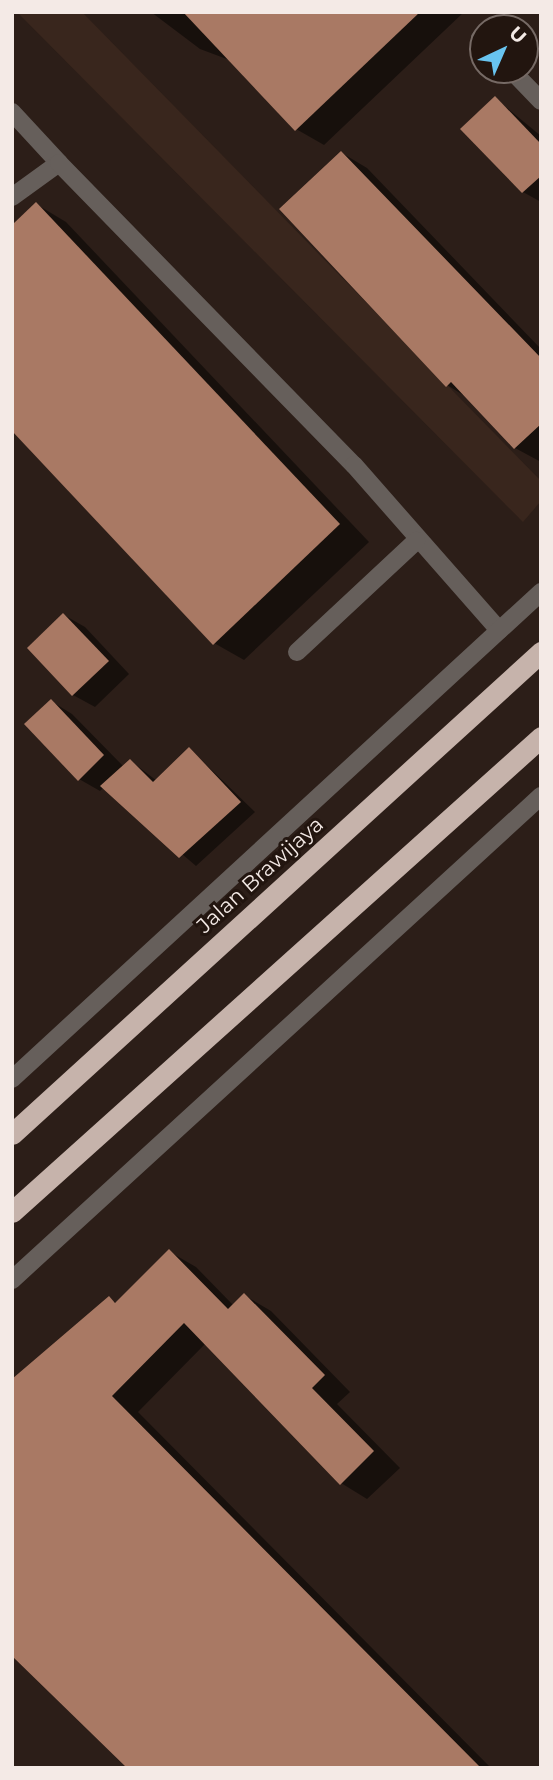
<!DOCTYPE html>
<style>
body{margin:0}
#map{position:relative;width:553px;height:1780px;overflow:hidden;background:#2c1e18;font-family:Montserrat,sans-serif}
div>[style]{position:absolute}
.built>*{inset:0;background:#39261d}
.shadow>*{inset:0;background:#0007}
.building>*{inset:0;background:#a97964}
.minor>*{height:18px;margin:-9px;padding:0 9px;transform-origin:9px;border-radius:9px;background:#665f5b}
.highway>*{height:21px;margin:-10.5px;padding:0 10.5px;transform-origin:10.5px;border-radius:10.5px;background:#c6b3ab}
span{translate:-50% -50%;white-space:nowrap;text-align:center;line-height:1.15;-webkit-text-stroke:6px #22150f;paint-order:stroke}
.street-label{font-size:21px;color:#f4eae6}
.frame{position:absolute;inset:0;border:14px solid #f4eae6;pointer-events:none}
.north{position:absolute;left:469px;top:14px;width:70px;height:70px;box-sizing:border-box;background:#22150f;border:2px solid #766a65;border-radius:50%;rotate:44deg;font-size:19px;font-weight:700;line-height:28px;text-align:center;color:#f4eae6}
.north::after{content:'';display:block;margin:auto;width:24px;height:32px;background:#68c4f0;clip-path:polygon(50% 0,100% 100%,50% 72%,0 100%)}
</style>
<div id="map">
<div class="built">
<div style="clip-path:polygon(17px 12px,82px 12px,541px 481px,541px 501px,523px 522px)"></div>
</div>
<div class="shadow">
<div style="clip-path:polygon(151px 12px,464px 12px,324px 145px,296px 129px,232px 61px,200px 49px)"></div>
<div style="clip-path:polygon(495px 98px,541px 136px,541px 202px,523px 192px)"></div>
<div style="clip-path:polygon(342px 153px,367px 168px,541px 349px,541px 462px,515px 448px,468px 398px,447px 385px)"></div>
<div style="clip-path:polygon(36px 204px,66px 222px,369px 542px,244px 660px,214px 643px)"></div>
<div style="clip-path:polygon(64px 615px,85px 627px,129px 674px,95px 707px,73px 695px)"></div>
<div style="clip-path:polygon(51px 701px,72px 714px,124px 767px,131px 761px,157px 781px,190px 749px,255px 812px,196px 866px,104px 787px,100px 791px,79px 779px)"></div>
<div style="clip-path:polygon(170px 1252px,196px 1267px,234px 1306px,244px 1295px,271px 1311px,350px 1392px,337px 1404px,400px 1468px,367px 1499px,341px 1483px,206px 1343px,138px 1412px,491px 1768px,129px 1768px,12px 1382px,109px 1299px,117px 1303px)"></div>
</div>
<div class="building">
<div style="clip-path:polygon(183px 12px,420px 12px,295px 131px)"></div>
<div style="clip-path:polygon(495px 96px,541px 144px,541px 176px,522px 193px,460px 129px)"></div>
<div style="clip-path:polygon(341px 151px,541px 358px,541px 424px,514px 449px,451px 382px,446px 387px,279px 209px)"></div>
<div style="clip-path:polygon(36px 202px,340px 524px,213px 645px,12px 431px,12px 225px)"></div>
<div style="clip-path:polygon(63px 613px,109px 661px,72px 696px,27px 648px)"></div>
<div style="clip-path:polygon(51px 699px,104px 755px,78px 781px,24px 724px)"></div>
<div style="clip-path:polygon(189px 747px,241px 802px,179px 858px,100px 786px,130px 759px,153px 782px)"></div>
<div style="clip-path:polygon(169px 1249px,228px 1309px,244px 1293px,325px 1375px,312px 1388px,374px 1451px,340px 1485px,184px 1323px,112px 1396px,481px 1768px,127px 1768px,12px 1656px,12px 1379px,109px 1296px,115px 1303px)"></div>
</div>
<div class="minor">
<div style="left:480px;top:38px;width:4px;rotate:45deg"></div>
<div style="left:511px;top:70px;width:43px;rotate:45.9deg"></div>
<div style="left:12px;top:112px;width:69px;rotate:47.3deg"></div>
<div style="left:12px;top:197px;width:58px;rotate:-35.9deg"></div>
<div style="left:59px;top:163px;width:422px;rotate:45.7deg"></div>
<div style="left:354px;top:465px;width:220px;rotate:48.7deg"></div>
<div style="left:297px;top:652px;width:163px;rotate:-43deg"></div>
<div style="left:12px;top:1079px;width:719px;rotate:-42.63deg"></div>
<div style="left:12px;top:1280px;width:717px;rotate:-42.46deg"></div>
</div>
<div class="highway">
<div style="left:12px;top:1134px;width:716px;rotate:-42.34deg"></div>
<div style="left:12px;top:1212px;width:711px;rotate:-41.92deg"></div>
</div>
<div class="street-label">
<span style="left:260px;top:875px;rotate:-42deg">Jalan Brawijaya</span>
</div>
<div class="frame"></div>
<div class="north">U</div>
</div>
